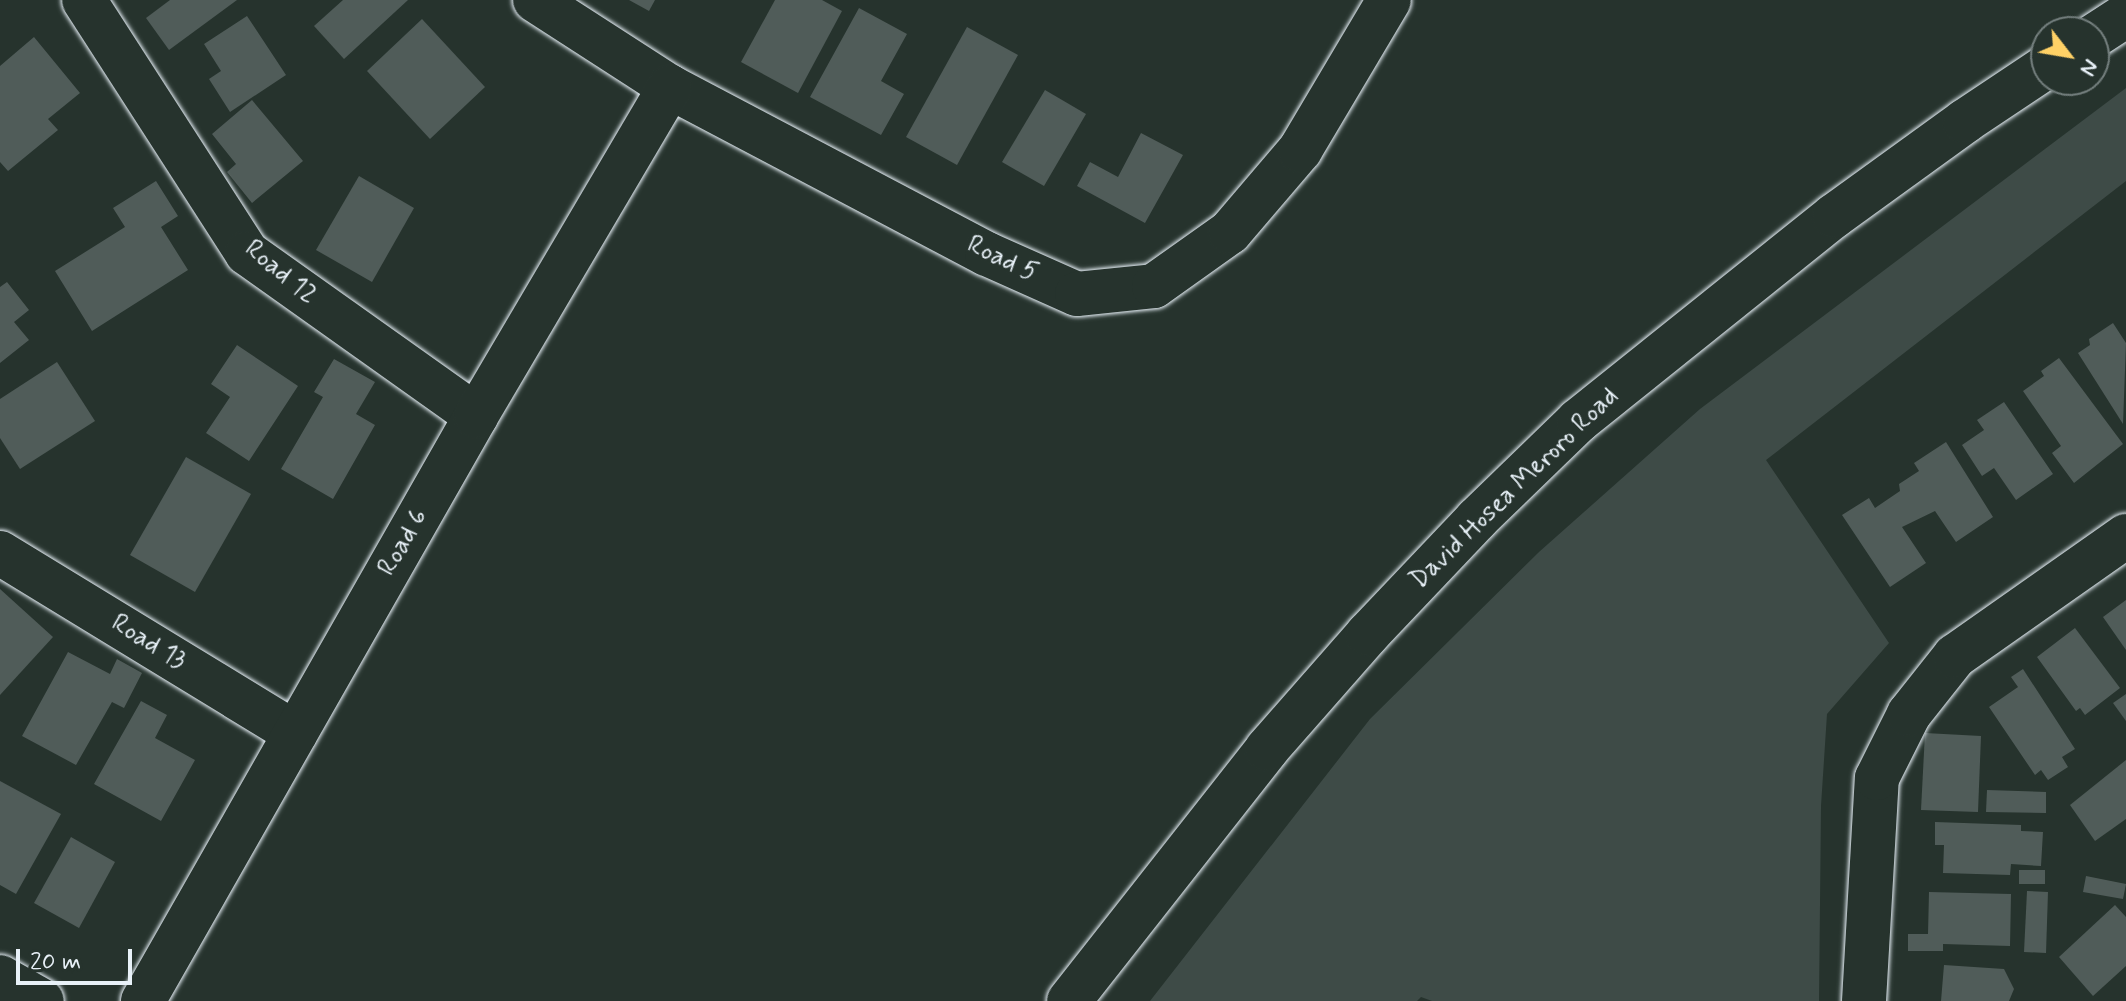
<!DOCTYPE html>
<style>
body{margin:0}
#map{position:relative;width:2126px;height:1001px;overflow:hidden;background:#26332d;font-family:Mynerve,sans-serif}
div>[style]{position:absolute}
.green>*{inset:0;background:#3e4b47}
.building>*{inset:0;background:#505c59}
.roads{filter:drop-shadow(0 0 2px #e8f1f8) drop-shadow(0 0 2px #e8f1f8)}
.minor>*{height:44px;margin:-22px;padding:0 22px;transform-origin:22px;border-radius:22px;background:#26332d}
.secondary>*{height:44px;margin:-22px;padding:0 22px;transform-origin:22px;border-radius:22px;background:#26332d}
span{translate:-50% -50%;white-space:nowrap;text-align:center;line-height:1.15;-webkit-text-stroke:6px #26332d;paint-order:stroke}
.street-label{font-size:26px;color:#e8f1f8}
.north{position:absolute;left:2030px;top:16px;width:80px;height:80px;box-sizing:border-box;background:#26332d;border:2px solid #747f7e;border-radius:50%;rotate:121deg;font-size:22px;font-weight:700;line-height:32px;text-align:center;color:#e8f1f8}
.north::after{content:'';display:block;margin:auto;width:28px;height:36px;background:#ffd166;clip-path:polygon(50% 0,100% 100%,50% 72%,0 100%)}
.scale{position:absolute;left:16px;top:949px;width:116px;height:36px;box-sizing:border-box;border:4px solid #e8f1f8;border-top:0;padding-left:10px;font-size:24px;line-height:28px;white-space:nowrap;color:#e8f1f8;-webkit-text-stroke:6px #26332d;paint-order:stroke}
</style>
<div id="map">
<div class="green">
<div style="clip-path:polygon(2126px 88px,2126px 181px,1766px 460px,1889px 643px,1827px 714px,1821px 806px,1819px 1001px,1432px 1001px,1421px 997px,1417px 1001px,1150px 1001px,1370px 719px,1539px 552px,1700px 409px)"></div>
</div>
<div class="building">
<div style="clip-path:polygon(170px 0,237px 0,169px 50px,146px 18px)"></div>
<div style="clip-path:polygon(343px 0,408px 0,344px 59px,314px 26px)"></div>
<div style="clip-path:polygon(629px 0,655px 0,649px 11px)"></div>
<div style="clip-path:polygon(775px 0,822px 0,842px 11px,798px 93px,741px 62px)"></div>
<div style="clip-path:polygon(859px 8px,907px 34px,881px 81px,904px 94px,881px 135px,810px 97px)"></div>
<div style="clip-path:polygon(247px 16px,286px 75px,230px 112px,209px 79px,221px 71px,204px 44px)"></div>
<div style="clip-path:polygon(422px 19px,485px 87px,430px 139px,367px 71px)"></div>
<div style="clip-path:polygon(967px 27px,1018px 55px,957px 165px,906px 137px)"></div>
<div style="clip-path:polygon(34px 37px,80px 93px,48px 119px,58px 130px,8px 171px,0 162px,0 66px)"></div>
<div style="clip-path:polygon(1045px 90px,1086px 114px,1044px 186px,1002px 162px)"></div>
<div style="clip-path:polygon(252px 100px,303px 161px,252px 203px,227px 172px,236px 164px,212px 134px)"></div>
<div style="clip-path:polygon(1141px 133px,1183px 155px,1145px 223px,1077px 186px,1090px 162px,1118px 177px)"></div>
<div style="clip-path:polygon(359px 176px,414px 208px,372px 282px,316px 250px)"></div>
<div style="clip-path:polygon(156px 181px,178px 216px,161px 227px,188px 270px,92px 331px,55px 271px,125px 227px,113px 208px)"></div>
<div style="clip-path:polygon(7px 282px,29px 310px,14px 322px,29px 340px,0 363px,0 287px)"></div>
<div style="clip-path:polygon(2113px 323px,2126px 343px,2123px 424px,2078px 353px,2090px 345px,2089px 339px)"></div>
<div style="clip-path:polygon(237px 345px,298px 386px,249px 461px,206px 433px,230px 397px,211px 384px)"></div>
<div style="clip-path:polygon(2059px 358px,2123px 444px,2074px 483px,2052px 453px,2061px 446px,2023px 391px,2044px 376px,2041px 371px)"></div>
<div style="clip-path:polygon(334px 359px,375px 382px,356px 414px,375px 425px,333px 499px,281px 469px,323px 397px,314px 392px)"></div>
<div style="clip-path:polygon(57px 362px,95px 421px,20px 469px,0 438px,0 399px)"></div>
<div style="clip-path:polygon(2004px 402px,2053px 474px,2016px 500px,1994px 468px,1982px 476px,1962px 445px,1984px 430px,1977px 420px)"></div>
<div style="clip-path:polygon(1946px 442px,1993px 517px,1956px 542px,1935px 511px,1902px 527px,1926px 563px,1890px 587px,1842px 515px,1869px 498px,1875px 508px,1900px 491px,1899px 484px,1919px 471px,1914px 463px)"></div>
<div style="clip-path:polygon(186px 457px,251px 494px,195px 592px,130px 555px)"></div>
<div style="clip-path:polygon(0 589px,53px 637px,0 695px)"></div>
<div style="clip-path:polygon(2126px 600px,2126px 650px,2103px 617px)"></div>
<div style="clip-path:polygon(2075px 628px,2120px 688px,2085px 715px,2080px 708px,2076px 711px,2037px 657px)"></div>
<div style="clip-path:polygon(68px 652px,110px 674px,117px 659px,142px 673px,124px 708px,112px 702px,76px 765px,22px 736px)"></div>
<div style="clip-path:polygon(2023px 669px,2075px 749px,2062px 757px,2068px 767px,2048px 780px,2041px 770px,2035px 775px,1989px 707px,2018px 687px,2011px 677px)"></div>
<div style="clip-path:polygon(2126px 694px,2126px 721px,2113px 703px)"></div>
<div style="clip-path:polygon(141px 701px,167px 715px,155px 738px,195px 760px,161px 821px,94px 784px)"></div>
<div style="clip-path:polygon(1925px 733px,1981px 736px,1978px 812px,1921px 810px)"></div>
<div style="clip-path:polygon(2126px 760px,2126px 819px,2095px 841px,2070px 805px)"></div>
<div style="clip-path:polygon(0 781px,61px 814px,16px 894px,0 885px)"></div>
<div style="clip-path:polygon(1987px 790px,2046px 792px,2046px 813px,1986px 812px)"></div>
<div style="clip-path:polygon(1935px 822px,2021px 825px,2021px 831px,2043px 832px,2041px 866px,2011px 864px,2010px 875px,1943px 873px,1944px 845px,1935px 845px)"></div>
<div style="clip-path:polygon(71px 837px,115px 862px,79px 928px,34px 903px)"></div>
<div style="clip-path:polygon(2019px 870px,2045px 870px,2045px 884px,2019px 884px)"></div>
<div style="clip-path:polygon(2086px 876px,2126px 884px,2123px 899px,2083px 892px)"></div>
<div style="clip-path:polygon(2027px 891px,2048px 892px,2046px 953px,2024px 952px)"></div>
<div style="clip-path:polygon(1929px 892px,2011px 894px,2010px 946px,1943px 944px,1943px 951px,1908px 951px,1908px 934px,1928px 934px)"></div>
<div style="clip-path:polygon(2115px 905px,2126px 917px,2126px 966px,2093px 996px,2059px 957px)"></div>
<div style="clip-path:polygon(1944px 965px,2004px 969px,2014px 989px,2009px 1001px,1941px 1001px)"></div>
</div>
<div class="roads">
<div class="minor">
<div style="left:84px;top:0;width:301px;rotate:57.2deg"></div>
<div style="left:247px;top:253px;width:281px;rotate:35.4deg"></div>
<div style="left:535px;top:0;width:161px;rotate:32.8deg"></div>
<div style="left:670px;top:87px;width:358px;rotate:27.8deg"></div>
<div style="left:987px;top:254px;width:98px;rotate:24deg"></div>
<div style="left:1077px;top:294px;width:77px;rotate:-5.9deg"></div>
<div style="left:1154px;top:286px;width:93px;rotate:-35.4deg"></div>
<div style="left:1230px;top:232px;width:108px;rotate:-49.5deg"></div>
<div style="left:1300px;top:150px;width:174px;rotate:-59.3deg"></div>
<div style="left:0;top:553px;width:346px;rotate:31.4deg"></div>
<div style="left:0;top:977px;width:48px;rotate:29.7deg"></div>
<div style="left:143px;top:1001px;width:673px;rotate:-60.35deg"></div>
<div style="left:476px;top:416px;width:382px;rotate:-59.5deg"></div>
<div style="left:1864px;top:1001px;width:223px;rotate:-86.7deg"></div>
<div style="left:1877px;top:778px;width:72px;rotate:-63.4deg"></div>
<div style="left:1909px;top:714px;width:74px;rotate:-51.6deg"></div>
<div style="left:1955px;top:656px;width:209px;rotate:-35.1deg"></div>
</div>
<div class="secondary">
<div style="left:2094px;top:36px;width:38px;rotate:-33deg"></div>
<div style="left:1069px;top:1001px;width:320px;rotate:-51.8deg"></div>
<div style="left:1267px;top:749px;width:153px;rotate:-48.7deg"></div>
<div style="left:1368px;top:634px;width:158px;rotate:-46.5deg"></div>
<div style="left:1477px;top:519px;width:141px;rotate:-44.1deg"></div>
<div style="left:1578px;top:421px;width:328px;rotate:-38.7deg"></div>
<div style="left:1834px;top:216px;width:162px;rotate:-35.9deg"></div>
<div style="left:1965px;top:121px;width:97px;rotate:-33.7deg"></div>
</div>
</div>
<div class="street-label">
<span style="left:1002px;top:260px;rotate:25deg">Road 5</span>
<span style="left:280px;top:273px;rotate:39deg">Road 12</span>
<span style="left:1515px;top:489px;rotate:-44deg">David Hosea Meroro Road</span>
<span style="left:404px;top:543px;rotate:-60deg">Road 6</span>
<span style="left:148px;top:643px;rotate:31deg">Road 13</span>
</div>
<div class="north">N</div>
<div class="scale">20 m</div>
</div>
